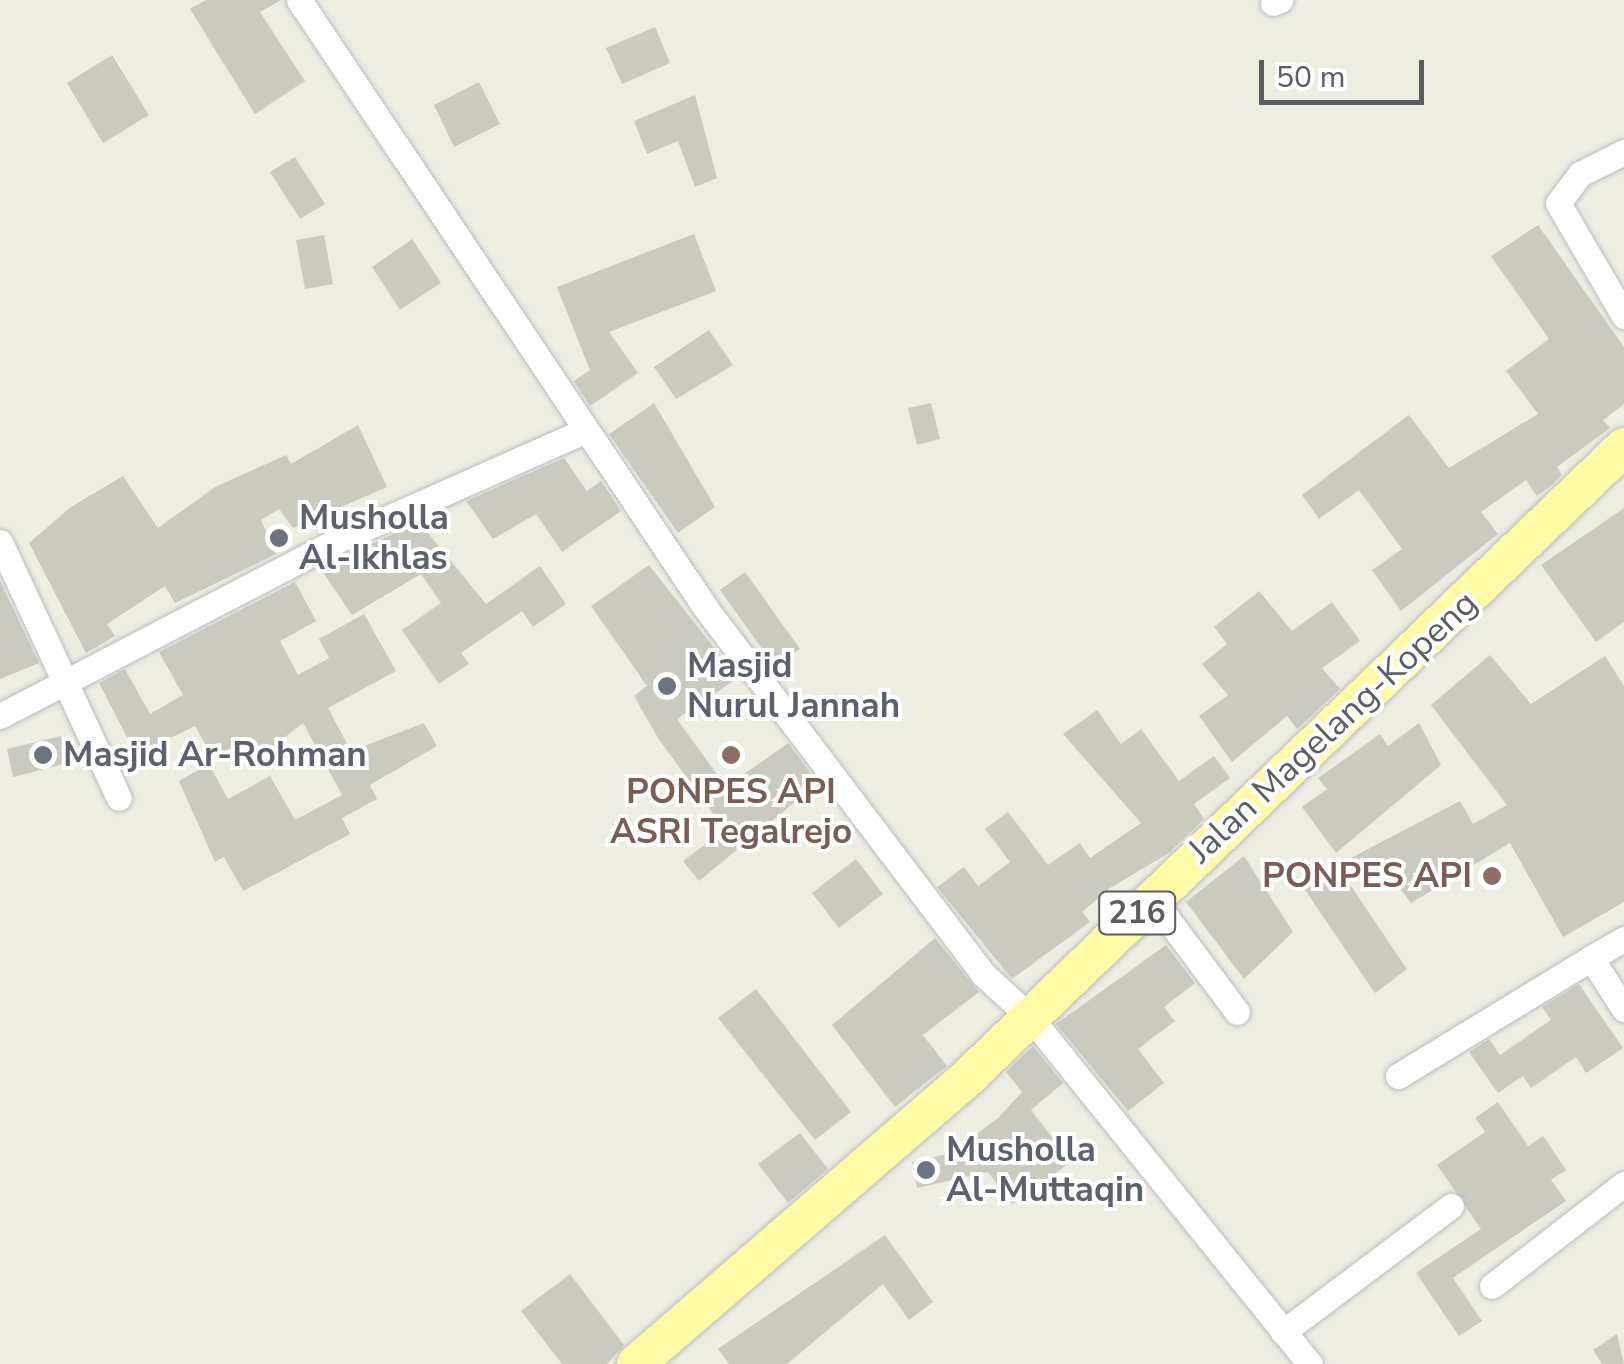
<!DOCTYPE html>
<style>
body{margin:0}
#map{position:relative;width:1624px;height:1364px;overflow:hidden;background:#eeede2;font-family:"Nunito Sans",sans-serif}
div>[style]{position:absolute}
.building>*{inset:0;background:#cbcac1}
.roads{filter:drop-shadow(0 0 2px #babbc2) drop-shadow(0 0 2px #babbc2)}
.street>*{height:25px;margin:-12.5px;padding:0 12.5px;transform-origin:12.5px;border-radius:12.5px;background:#fff}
.primary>*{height:38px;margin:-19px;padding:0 19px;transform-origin:19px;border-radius:19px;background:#fffaa6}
.dots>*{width:28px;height:28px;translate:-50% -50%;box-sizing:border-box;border:5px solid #fff;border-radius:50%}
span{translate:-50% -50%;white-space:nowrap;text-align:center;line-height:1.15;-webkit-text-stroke:8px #fff;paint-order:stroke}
.shield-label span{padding:2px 8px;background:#fff;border:2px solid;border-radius:8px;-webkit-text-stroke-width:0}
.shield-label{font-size:32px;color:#5a5d64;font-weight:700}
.worship-label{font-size:35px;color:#5b616d;font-weight:700}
.left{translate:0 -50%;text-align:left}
.street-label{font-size:35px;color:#5a5d64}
.education-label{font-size:35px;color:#785e54;font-weight:700}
.right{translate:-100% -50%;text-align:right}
.scale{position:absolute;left:1259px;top:60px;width:165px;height:45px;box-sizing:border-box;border:5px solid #5a5d64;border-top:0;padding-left:12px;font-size:30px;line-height:35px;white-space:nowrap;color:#5a5d64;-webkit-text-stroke:8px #fff;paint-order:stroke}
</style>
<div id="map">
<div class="building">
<div style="clip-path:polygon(206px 0,281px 0,260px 12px,305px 81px,255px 114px,190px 9px)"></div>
<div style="clip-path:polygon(655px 27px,670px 63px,622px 84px,606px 48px)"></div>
<div style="clip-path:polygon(112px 55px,149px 115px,103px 143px,67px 83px)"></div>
<div style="clip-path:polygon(479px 82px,500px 124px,454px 147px,434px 105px)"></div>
<div style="clip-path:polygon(695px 95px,717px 178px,695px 187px,678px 141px,647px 154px,634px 121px)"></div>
<div style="clip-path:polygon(295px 157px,325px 204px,300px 219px,270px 172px)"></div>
<div style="clip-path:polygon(1538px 225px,1624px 347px,1624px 404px,1603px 420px,1610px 428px,1557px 467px,1562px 475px,1552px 485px,1537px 496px,1526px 480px,1481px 512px,1498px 534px,1401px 611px,1372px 570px,1402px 549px,1359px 490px,1319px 519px,1302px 495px,1409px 415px,1449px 468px,1538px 414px,1506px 371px,1549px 339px,1491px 256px)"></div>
<div style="clip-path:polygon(694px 234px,716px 291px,609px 332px,638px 373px,590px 406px,574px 381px,590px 370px,557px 287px)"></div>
<div style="clip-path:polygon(324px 235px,333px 284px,305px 289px,296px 240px)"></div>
<div style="clip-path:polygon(412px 239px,441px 283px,400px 310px,372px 267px)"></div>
<div style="clip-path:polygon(709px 330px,733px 365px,676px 399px,654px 367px)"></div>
<div style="clip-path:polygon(654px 403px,715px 507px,678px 533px,609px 434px)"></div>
<div style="clip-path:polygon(931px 403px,940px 439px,917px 445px,908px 408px)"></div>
<div style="clip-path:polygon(358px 425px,387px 487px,293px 528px,279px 509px,261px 520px,276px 554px,175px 603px,165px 586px,107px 624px,115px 636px,86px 653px,29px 543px,71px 507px,123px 476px,158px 528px,215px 487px,286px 455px,291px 464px)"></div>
<div style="clip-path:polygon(564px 458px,587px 491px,601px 481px,621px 511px,562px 552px,536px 514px,493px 539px,466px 501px)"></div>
<div style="clip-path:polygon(1624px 508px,1624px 622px,1596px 642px,1541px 565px)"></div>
<div style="clip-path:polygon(419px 522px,486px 604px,540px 566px,566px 604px,533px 627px,522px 611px,461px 653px,469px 664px,439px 684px,402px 630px,441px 603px,421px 574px,352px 615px,320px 568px)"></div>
<div style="clip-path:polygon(649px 565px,738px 678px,677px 719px,726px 787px,788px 743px,818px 783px,699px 881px,683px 861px,725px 830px,658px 738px,634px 696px,647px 686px,591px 606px)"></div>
<div style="clip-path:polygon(745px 572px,800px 649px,775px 667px,720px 590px)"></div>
<div style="clip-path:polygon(0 581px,39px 663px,0 679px)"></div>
<div style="clip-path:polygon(295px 582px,316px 621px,280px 641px,298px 675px,329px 658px,319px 639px,364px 614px,396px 671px,328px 708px,351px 751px,424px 723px,437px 746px,370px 785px,377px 799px,342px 818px,350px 834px,243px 891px,224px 857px,215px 862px,179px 781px,209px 764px,228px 799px,270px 776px,295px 820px,342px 795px,303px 723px,250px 765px,239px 744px,213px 758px,195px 726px,136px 755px,99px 683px,125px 669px,150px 714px,183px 695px,159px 652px)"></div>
<div style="clip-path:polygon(1259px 591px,1292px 631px,1332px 602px,1360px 641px,1322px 668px,1340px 689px,1306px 721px,1297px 729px,1287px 716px,1232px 762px,1199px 716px,1228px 695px,1202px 664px,1227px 644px,1214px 627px)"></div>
<div style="clip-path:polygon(1490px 655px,1531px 704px,1605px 656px,1624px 686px,1624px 902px,1563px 937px,1510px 843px,1411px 903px,1380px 861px,1349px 883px,1407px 969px,1375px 993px,1301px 884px,1460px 801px,1473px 824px,1507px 805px,1431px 705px)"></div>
<div style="clip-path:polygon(1097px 710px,1121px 744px,1141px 729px,1179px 781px,1214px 756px,1230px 778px,1194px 804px,1204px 819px,1169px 853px,1110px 888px,1082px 912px,1090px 922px,1012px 979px,937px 887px,964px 867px,978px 886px,1010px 862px,985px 829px,1008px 812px,1048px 865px,1080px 843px,1090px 858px,1141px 823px,1063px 734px)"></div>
<div style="clip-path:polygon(1419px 723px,1441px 765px,1336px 853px,1302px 807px,1327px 789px,1318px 778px,1380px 734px,1388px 746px)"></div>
<div style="clip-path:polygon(61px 736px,68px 763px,13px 777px,7px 749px)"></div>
<div style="clip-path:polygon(1244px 856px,1293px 932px,1244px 979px,1186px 902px)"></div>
<div style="clip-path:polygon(856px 859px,883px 894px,839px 928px,812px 893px)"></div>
<div style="clip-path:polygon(935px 938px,979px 992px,923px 1035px,947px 1066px,895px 1107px,832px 1025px)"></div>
<div style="clip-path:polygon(1166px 945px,1195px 983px,1164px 1007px,1175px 1021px,1138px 1049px,1164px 1083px,1128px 1111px,1056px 1024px)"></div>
<div style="clip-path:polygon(1579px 984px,1623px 1048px,1586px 1073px,1576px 1057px,1531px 1088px,1523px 1076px,1498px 1093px,1469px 1052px,1489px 1039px,1500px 1055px,1551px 1020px,1542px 1007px)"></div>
<div style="clip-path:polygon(756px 989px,851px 1112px,815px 1140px,718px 1018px)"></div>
<div style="clip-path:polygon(1033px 1046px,1063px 1083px,1031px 1110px,1071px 1162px,1012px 1204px,988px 1172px,917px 1188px,912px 1162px,952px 1153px,999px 1117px,1022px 1092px,1006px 1072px)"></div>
<div style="clip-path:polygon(1498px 1102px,1528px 1146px,1543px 1136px,1566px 1170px,1551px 1180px,1566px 1201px,1453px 1278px,1482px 1321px,1459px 1336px,1416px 1273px,1481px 1229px,1437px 1165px,1485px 1132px,1475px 1118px)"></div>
<div style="clip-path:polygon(800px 1133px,828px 1169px,788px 1203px,758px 1164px)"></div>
<div style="clip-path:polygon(885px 1235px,933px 1302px,909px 1320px,883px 1284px,787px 1364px,729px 1364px,718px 1349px)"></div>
<div style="clip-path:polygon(570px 1274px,624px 1345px,607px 1364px,562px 1364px,521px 1311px)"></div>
<div style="clip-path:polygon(1617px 1334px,1624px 1364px,1602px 1364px,1593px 1350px)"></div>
</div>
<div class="roads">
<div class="street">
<div style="left:299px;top:0;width:734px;rotate:56.22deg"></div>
<div style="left:707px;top:610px;width:457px;rotate:52.8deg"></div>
<div style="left:983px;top:974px;width:64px;rotate:42.5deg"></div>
<div style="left:1030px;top:1017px;width:446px;rotate:51.1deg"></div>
<div style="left:1273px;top:3px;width:8px;rotate:-23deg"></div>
<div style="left:1624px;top:152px;width:49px;rotate:153.4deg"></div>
<div style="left:1580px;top:174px;width:36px;rotate:127deg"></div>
<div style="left:1558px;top:203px;width:131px;rotate:59.7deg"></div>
<div style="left:0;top:542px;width:282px;rotate:65.1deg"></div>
<div style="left:0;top:716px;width:381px;rotate:-27.5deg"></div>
<div style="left:338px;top:540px;width:271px;rotate:-23.9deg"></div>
<div style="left:1152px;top:898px;width:142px;rotate:53.3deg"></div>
<div style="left:1591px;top:958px;width:38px;rotate:-30deg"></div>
<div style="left:1398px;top:1076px;width:226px;rotate:-31.4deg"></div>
<div style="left:1591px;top:958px;width:61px;rotate:57.1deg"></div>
<div style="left:1492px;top:1286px;width:167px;rotate:-37.7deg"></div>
<div style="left:1283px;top:1332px;width:210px;rotate:-36.9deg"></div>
</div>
<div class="primary">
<div style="left:636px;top:1364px;width:430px;rotate:-40.8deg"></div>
<div style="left:962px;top:1083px;width:918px;rotate:-43.85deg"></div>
</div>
</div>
<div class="dots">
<div style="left:279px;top:538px;background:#6b7280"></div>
<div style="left:667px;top:686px;background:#6b7280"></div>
<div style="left:43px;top:755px;background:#6b7280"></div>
<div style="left:731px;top:755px;background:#8d6e63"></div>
<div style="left:1492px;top:876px;background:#8d6e63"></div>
<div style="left:926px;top:1170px;background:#6b7280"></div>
</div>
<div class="shield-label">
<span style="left:1137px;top:913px">216</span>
</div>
<div class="worship-label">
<span class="left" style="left:299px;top:538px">Musholla<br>Al-Ikhlas</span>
<span class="left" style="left:687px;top:686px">Masjid<br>Nurul Jannah</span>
<span class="left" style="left:63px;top:755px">Masjid Ar-Rohman</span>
<span class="left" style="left:946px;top:1170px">Musholla<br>Al-Muttaqin</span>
</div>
<div class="street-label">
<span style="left:1333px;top:727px;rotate:-43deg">Jalan Magelang-Kopeng</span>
</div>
<div class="education-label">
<span style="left:731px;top:812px">PONPES API<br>ASRI Tegalrejo</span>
<span class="right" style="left:1472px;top:876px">PONPES API</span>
</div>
<div class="scale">50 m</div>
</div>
